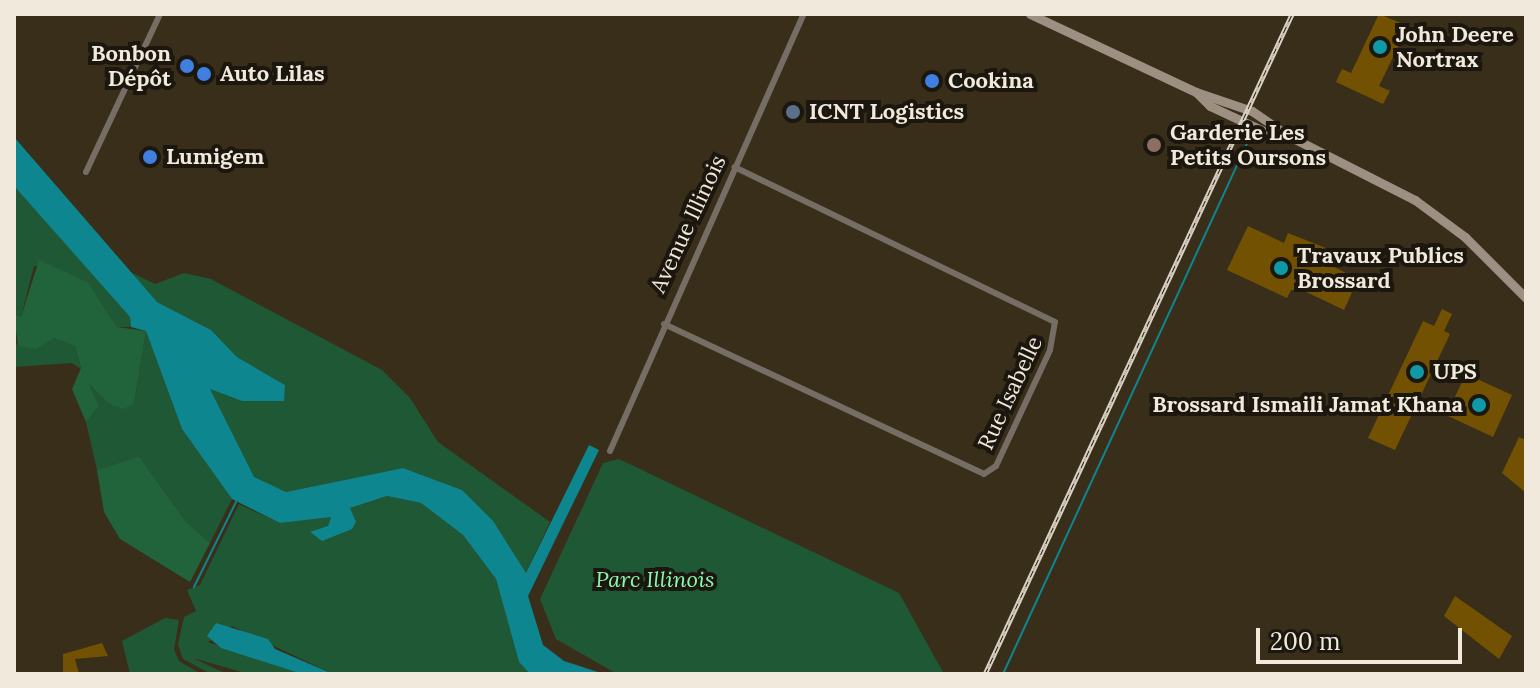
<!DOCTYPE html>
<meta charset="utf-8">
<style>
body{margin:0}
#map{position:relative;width:1540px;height:688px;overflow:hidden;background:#392e19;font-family:Lora,serif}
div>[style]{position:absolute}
.green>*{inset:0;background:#1f5835}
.forest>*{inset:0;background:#21643c}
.water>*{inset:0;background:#0e868f}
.stream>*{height:2px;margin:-1px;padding:0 1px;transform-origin:1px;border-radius:1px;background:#0e868f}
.building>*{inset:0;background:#725202}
.street>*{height:6px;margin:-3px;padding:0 3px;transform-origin:3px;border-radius:3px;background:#766d65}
.secondary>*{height:9px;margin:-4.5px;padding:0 4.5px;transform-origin:4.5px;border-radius:4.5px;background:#9d9082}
.rail>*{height:5px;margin-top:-2.5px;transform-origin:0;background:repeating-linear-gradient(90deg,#1c170e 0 6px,#d9d1c3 0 12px);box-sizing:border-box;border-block:2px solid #d9d1c3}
.dots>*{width:22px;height:22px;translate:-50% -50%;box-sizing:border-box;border:4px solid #1c170e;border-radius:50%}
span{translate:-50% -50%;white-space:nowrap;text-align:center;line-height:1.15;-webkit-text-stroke:8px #1c170e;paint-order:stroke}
.poi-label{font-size:22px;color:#f0e9dc;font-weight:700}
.left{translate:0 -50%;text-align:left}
.right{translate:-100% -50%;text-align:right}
.street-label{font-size:22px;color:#f0e9dc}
.park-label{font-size:22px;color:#87f9ae;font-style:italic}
.frame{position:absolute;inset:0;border:16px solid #f0e9dc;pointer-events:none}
.scale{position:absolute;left:1256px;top:628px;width:206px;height:36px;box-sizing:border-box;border:4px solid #f0e9dc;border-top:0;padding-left:10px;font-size:24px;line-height:28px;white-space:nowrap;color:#f0e9dc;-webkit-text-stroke:6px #1c170e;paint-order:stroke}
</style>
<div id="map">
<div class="green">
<div style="clip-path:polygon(14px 186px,130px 317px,131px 327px,117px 327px,88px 282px,51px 266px,34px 266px,21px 317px,14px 314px)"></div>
<div style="clip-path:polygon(122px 268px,155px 284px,184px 273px,211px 279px,382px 370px,410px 398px,438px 442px,550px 522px,526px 573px,462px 490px,403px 468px,286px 492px,253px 477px,210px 389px,242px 401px,283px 401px,285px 385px,237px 357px,211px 330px,157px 302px)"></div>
<div style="clip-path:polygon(146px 331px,182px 429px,232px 499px,210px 543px,187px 523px,139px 456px,97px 470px,86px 422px,99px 406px,89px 384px,110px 405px,134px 404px)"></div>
<div style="clip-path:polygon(54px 338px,75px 346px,81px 369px,72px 363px,14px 367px,14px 339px,18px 346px)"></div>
<div style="clip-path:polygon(619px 459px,899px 593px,944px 674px,617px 674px,556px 639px,540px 599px,603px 463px)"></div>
<div style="clip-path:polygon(387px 496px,421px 503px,463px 535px,496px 579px,519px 662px,530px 674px,333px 674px,232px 626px,208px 642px,302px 674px,248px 674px,193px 658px,227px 674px,211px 674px,183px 659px,178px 645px,184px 617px,196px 611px,187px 590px,200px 585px,239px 504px,280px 523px,332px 516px,322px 541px,350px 508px)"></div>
<div style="clip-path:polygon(165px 618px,179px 620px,174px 649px,179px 661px,201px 674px,130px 674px,122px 641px)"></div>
</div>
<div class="forest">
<div style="clip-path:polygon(39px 260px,88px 282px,117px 327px,146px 331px,134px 404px,123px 409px,109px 404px,89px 384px,99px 406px,86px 422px,72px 389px,81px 368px,75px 346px,54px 338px,36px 349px,18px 346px,14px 314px,21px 317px)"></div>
<div style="clip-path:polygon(139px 456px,187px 523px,210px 543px,190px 582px,120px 539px,104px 512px,97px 470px)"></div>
</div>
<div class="water">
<div style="clip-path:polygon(14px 137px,157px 302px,211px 330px,237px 357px,285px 385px,284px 401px,242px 401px,210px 389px,254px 477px,286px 492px,403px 468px,462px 490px,493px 521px,526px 573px,589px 445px,599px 450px,528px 596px,543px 645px,564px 661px,604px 674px,530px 674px,519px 662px,496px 579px,463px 535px,421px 503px,387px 496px,350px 508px,356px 522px,352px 529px,322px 541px,310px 532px,328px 526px,331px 517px,280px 523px,232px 499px,182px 429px,146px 331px,131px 327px,130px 317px,14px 186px)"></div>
<div style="clip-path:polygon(216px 623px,268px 639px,275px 649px,333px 674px,302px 674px,221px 648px,207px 636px)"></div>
</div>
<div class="stream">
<div style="left:194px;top:587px;width:95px;rotate:-63.7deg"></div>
<div style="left:1003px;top:674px;width:591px;rotate:-65.3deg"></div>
</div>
<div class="building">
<div style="clip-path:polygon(1379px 14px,1408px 26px,1379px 86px,1390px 91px,1383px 104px,1336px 82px,1342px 69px,1351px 73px)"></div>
<div style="clip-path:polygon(1248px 226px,1284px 243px,1288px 233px,1336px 252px,1330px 265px,1358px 279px,1344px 310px,1302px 290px,1291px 290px,1287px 298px,1227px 270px)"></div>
<div style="clip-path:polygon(1442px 309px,1452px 314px,1444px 331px,1450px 334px,1395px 450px,1368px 438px,1423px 321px,1434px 326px)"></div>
<div style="clip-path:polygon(1466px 374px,1512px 395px,1493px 437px,1446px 415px)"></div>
<div style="clip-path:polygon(1519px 437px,1526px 440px,1526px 493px,1502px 473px)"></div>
<div style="clip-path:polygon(1455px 596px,1512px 636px,1499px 659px,1444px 616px)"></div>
<div style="clip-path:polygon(102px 643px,108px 656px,75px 659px,79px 674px,63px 674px,63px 654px)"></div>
</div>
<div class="street">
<div style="left:86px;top:172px;width:174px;rotate:-64.9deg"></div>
<div style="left:664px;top:324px;width:353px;rotate:25.1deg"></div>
<div style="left:984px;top:474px;width:14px;rotate:-34deg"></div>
<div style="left:996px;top:466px;width:128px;rotate:-65deg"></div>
<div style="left:1050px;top:350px;width:28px;rotate:-80deg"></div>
<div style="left:1055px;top:322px;width:356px;rotate:-154.2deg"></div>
<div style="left:610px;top:451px;width:478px;rotate:-66.1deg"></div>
</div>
<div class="secondary">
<div style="left:1030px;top:14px;width:183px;rotate:25.2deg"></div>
<div style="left:1196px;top:92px;width:59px;rotate:18.7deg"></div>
<div style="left:1252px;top:111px;width:42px;rotate:34.4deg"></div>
<div style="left:1196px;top:92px;width:20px;rotate:45deg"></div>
<div style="left:1210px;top:106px;width:68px;rotate:25.1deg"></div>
<div style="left:1272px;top:135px;width:15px"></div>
<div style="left:1287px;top:135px;width:144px;rotate:26.9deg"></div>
<div style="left:1415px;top:200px;width:62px;rotate:36.5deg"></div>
<div style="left:1465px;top:237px;width:86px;rotate:45deg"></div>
</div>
<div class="rail">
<div style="left:985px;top:674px;width:728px;rotate:-65.05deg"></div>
</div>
<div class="dots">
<div style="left:1380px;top:47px;background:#0f9aa8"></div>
<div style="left:187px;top:66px;background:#3f7fe0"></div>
<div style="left:204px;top:74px;background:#3f7fe0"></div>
<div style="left:932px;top:81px;background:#3f7fe0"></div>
<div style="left:793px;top:112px;background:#5c6f8a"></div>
<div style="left:1154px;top:145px;background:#8d6e63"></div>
<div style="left:150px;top:157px;background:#3f7fe0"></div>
<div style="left:1281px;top:268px;background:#0f9aa8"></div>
<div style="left:1417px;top:372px;background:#0f9aa8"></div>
<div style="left:1479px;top:405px;background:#0f9aa8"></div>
</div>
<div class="poi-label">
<span class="left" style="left:1396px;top:47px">John Deere<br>Nortrax</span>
<span class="right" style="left:171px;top:66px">Bonbon<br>Dépôt</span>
<span class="left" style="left:220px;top:74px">Auto Lilas</span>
<span class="left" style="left:948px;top:81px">Cookina</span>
<span class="left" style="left:809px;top:112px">ICNT Logistics</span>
<span class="left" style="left:1170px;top:145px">Garderie Les<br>Petits Oursons</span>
<span class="left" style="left:166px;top:157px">Lumigem</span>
<span class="left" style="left:1297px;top:268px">Travaux Publics<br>Brossard</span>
<span class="left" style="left:1433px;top:372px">UPS</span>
<span class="right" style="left:1463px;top:405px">Brossard Ismaili Jamat Khana</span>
</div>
<div class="street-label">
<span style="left:688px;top:224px;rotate:-65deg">Avenue Illinois</span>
<span style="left:1010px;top:393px;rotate:-65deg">Rue Isabelle</span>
</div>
<div class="park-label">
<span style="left:655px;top:580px">Parc Illinois</span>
</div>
<div class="frame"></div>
<div class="scale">200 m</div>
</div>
